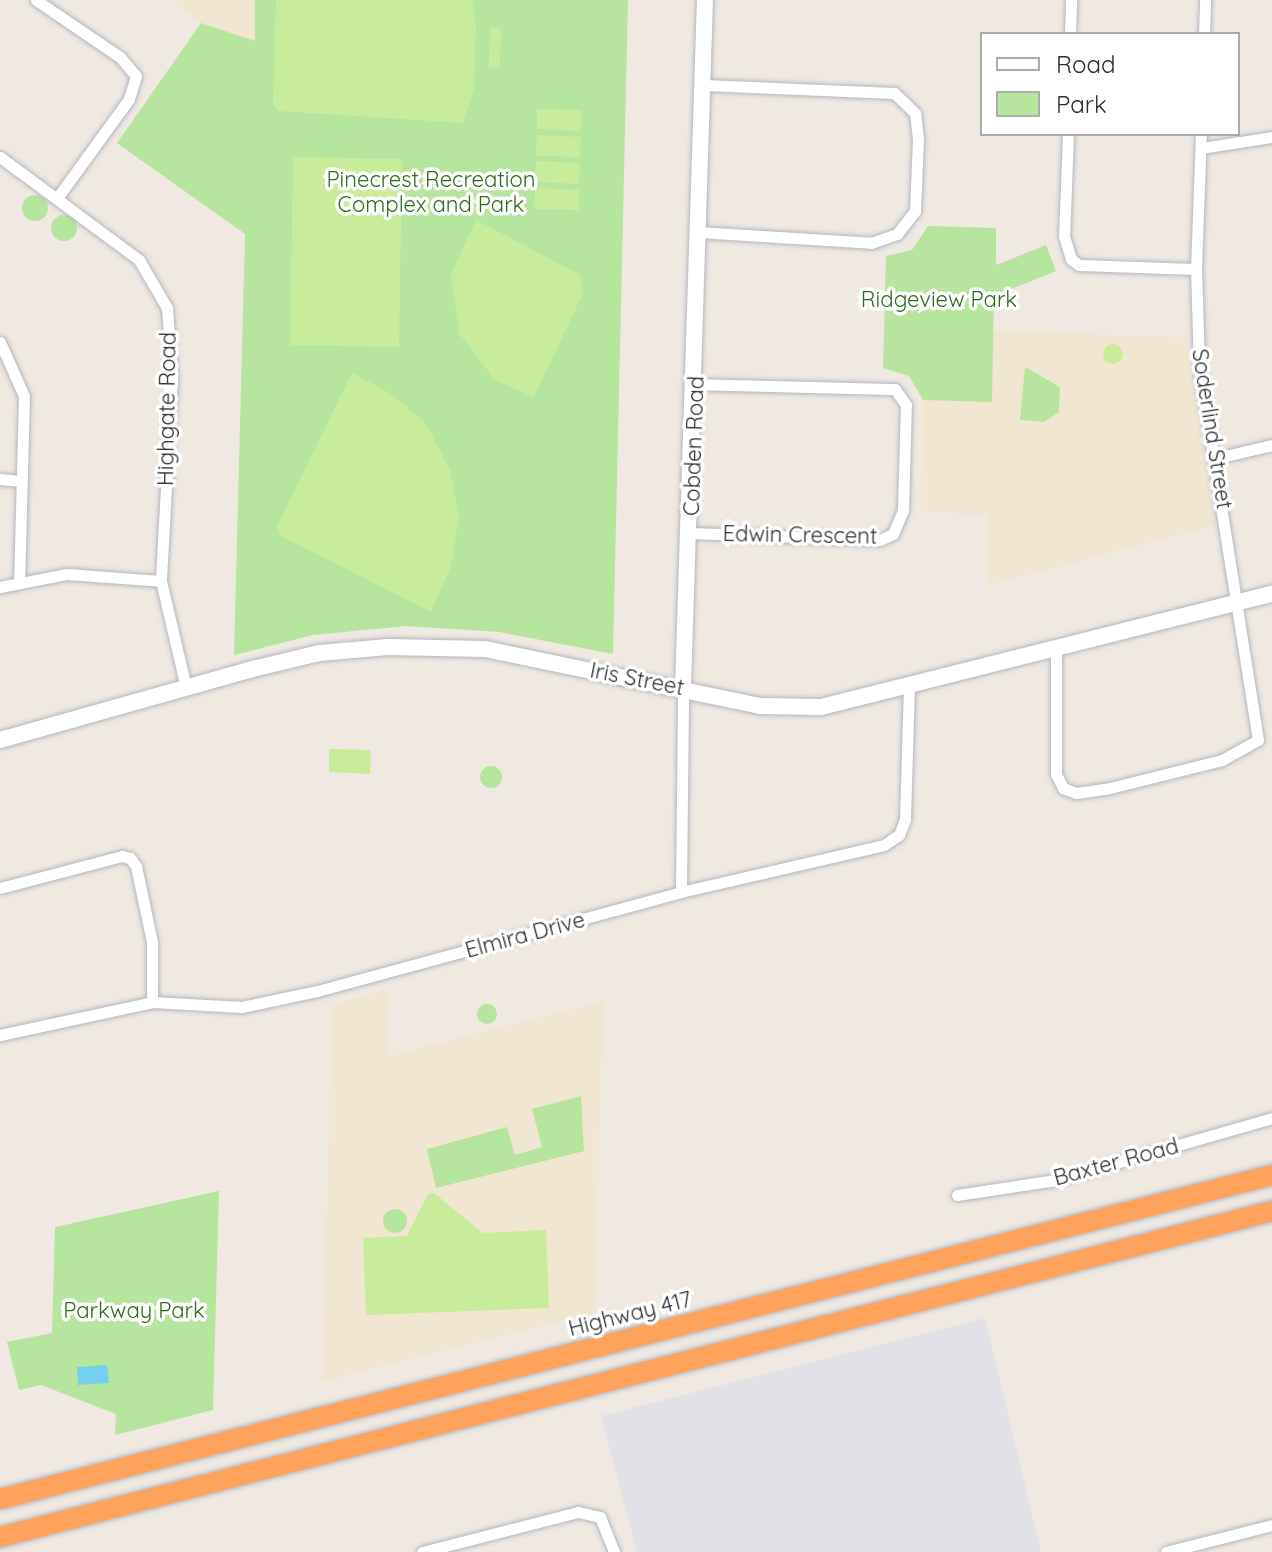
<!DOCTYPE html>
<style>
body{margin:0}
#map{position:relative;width:1272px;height:1552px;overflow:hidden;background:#efe9e1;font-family:Quicksand,sans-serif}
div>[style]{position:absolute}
.industrial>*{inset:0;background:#e3e1e8}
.education>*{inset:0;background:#f0e6d1}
.green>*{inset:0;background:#b6e59e}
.round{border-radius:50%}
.pitch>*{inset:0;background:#c9ec9a}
.water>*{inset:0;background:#75cff0}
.roads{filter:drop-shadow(0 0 2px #b4b7c1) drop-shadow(0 0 2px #b4b7c1)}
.street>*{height:11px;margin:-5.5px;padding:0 5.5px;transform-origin:5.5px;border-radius:5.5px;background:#fff}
.secondary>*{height:16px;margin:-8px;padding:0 8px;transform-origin:8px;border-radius:8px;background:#fff}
.highway>*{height:20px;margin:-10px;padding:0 10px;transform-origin:10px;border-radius:10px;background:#ffa35c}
span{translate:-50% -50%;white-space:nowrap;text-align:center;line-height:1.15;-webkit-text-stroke:7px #fff;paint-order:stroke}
.park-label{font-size:22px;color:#2c6e1b}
.street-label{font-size:22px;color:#2e2e2e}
.legend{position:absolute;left:980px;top:32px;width:260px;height:104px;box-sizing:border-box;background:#fff;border:2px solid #ababab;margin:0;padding:10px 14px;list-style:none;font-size:24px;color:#2e2e2e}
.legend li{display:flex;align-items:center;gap:16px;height:40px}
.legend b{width:40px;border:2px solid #ababab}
</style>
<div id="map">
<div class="industrial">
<div style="clip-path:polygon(985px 1318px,1041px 1552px,637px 1552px,601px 1416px)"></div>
</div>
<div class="education">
<div style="clip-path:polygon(173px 0,255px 0,255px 41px,201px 23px)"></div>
<div style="clip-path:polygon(993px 331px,1185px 337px,1215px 526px,987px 585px,988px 515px,921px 512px,923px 400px,991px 401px)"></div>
<div style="clip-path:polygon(387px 990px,386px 1057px,603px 1001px,595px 1312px,322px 1382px,332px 1004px)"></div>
</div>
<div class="green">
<div style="clip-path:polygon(255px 0,628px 0,613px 654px,499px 632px,406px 626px,313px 635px,234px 655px,245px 234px,117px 143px,201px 23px,255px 41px)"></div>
<div class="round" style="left:22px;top:195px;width:26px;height:26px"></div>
<div class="round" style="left:51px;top:215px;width:26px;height:26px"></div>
<div style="clip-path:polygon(928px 226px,996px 228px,996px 265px,1046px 245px,1056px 271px,994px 296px,992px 402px,923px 400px,909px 376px,883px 368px,886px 256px,912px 250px)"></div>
<div style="clip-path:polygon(1025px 367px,1060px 387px,1059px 412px,1044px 422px,1020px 420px)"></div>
<div class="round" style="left:480px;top:766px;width:22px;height:22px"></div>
<div class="round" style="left:477px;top:1004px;width:20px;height:20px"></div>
<div style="clip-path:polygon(581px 1096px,584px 1151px,436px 1188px,427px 1149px,507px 1127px,515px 1155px,542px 1147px,532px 1109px)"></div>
<div style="clip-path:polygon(219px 1191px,213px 1410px,115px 1435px,116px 1414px,41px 1385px,19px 1390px,7px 1342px,52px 1333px,55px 1227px)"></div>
<div class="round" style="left:383px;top:1209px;width:24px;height:24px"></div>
</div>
<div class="pitch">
<div style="clip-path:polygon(276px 0,472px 0,476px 25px,474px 89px,463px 123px,279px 111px,273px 104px)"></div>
<div style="clip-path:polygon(490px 27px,501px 28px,500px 68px,489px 67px)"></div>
<div style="clip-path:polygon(537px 109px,582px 110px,581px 131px,537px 129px)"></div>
<div style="clip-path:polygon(537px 135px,581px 137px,580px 157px,536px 156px)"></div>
<div style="clip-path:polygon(293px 157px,402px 159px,399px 347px,290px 345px)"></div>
<div style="clip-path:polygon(536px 161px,580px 163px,579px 184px,535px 182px)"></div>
<div style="clip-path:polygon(535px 188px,579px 190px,579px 210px,534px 209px)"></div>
<div style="clip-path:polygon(476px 220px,579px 274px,583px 293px,534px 397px,495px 380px,459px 333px,451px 274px)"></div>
<div class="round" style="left:1103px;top:344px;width:20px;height:20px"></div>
<div style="clip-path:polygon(352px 373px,393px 395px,426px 424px,450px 470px,459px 516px,451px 566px,431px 612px,281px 536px,277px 526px)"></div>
<div style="clip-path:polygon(329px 749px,371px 750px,370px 774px,329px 772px)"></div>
<div style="clip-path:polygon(434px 1193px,483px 1233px,546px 1230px,549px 1308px,366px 1315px,363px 1238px,407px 1236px,428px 1194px)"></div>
</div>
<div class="water">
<div style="clip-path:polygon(107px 1365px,109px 1383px,78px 1385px,77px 1367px)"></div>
</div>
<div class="roads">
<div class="street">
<div style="left:36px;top:0;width:102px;rotate:34.2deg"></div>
<div style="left:120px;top:57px;width:25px;rotate:50deg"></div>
<div style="left:136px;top:76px;width:24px;rotate:107deg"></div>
<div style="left:129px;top:99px;width:122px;rotate:126deg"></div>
<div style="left:1070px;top:34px;width:34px;rotate:-88deg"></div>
<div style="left:1204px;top:34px;width:34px;rotate:-88deg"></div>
<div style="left:1068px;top:134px;width:102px;rotate:92.2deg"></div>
<div style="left:1064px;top:236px;width:24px;rotate:73deg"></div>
<div style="left:1071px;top:259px;width:10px;rotate:37deg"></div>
<div style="left:1079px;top:265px;width:117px;rotate:2deg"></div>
<div style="left:1201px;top:148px;width:72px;rotate:-8.8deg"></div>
<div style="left:0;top:157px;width:173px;rotate:36.5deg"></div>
<div style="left:139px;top:260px;width:56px;rotate:59.7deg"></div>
<div style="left:167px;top:308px;width:68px;rotate:85.8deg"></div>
<div style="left:172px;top:376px;width:205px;rotate:93.1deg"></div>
<div style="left:161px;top:581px;width:110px;rotate:76.8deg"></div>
<div style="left:698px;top:232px;width:173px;rotate:3.6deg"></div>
<div style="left:871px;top:243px;width:28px;rotate:-19deg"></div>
<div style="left:897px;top:234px;width:29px;rotate:-52deg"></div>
<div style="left:915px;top:211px;width:71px;rotate:-87.6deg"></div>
<div style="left:918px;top:140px;width:27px;rotate:-96deg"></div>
<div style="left:915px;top:113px;width:29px;rotate:-136deg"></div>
<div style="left:894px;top:93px;width:191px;rotate:-177.6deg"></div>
<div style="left:0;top:342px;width:59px;rotate:66deg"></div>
<div style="left:24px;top:396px;width:185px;rotate:91.5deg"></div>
<div style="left:1217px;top:458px;width:57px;rotate:-13.3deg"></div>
<div style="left:0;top:479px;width:20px;rotate:6deg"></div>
<div style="left:691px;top:533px;width:189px;rotate:2.1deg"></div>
<div style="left:880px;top:540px;width:14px;rotate:-25deg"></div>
<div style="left:893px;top:534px;width:26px;rotate:-67deg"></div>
<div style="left:903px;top:510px;width:105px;rotate:-88.4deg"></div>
<div style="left:906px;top:405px;width:19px;rotate:-125deg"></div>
<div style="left:895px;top:389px;width:199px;rotate:-178.6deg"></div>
<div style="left:0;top:587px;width:67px;rotate:-11.1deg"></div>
<div style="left:66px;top:574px;width:95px;rotate:4.2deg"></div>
<div style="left:1056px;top:648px;width:126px;rotate:90deg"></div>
<div style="left:1056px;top:774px;width:16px;rotate:63deg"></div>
<div style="left:1063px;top:788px;width:14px;rotate:21deg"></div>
<div style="left:1076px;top:793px;width:34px;rotate:-8deg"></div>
<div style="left:1110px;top:788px;width:115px;rotate:-14deg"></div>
<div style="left:1222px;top:760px;width:41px;rotate:-29.1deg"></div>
<div style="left:1258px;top:740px;width:377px;rotate:-99deg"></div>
<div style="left:1199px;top:368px;width:99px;rotate:-91.7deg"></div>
<div style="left:1196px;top:269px;width:135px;rotate:-87.9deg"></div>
<div style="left:0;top:888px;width:126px;rotate:-14.7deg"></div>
<div style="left:122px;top:856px;width:8px;rotate:14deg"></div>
<div style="left:130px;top:858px;width:10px;rotate:53deg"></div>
<div style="left:136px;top:866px;width:78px;rotate:78.1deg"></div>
<div style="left:152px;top:942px;width:60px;rotate:90deg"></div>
<div style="left:681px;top:892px;width:205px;rotate:-89.4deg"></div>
<div style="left:0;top:1035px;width:156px;rotate:-12.2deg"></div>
<div style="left:152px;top:1002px;width:90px;rotate:3.2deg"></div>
<div style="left:242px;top:1007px;width:77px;rotate:-12deg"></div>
<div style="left:317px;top:991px;width:377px;rotate:-15.2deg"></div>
<div style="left:681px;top:892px;width:208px;rotate:-13deg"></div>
<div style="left:884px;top:845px;width:18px;rotate:-34deg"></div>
<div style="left:899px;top:835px;width:17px;rotate:-69deg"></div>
<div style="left:905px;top:819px;width:132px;rotate:-88.3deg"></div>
<div style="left:957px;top:1195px;width:100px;rotate:-8.6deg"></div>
<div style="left:1056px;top:1180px;width:225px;rotate:-16deg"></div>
<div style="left:422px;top:1552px;width:161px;rotate:-14.4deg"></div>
<div style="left:578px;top:1512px;width:23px;rotate:13deg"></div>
<div style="left:600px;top:1517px;width:38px;rotate:68deg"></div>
<div style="left:1166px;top:1552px;width:109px;rotate:-14.3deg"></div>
</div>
<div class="secondary">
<div style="left:683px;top:687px;width:687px;rotate:-88.17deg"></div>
<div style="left:0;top:740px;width:267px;rotate:-15.7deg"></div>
<div style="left:257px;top:668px;width:64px;rotate:-13.6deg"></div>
<div style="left:319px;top:653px;width:69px;rotate:-5deg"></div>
<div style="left:388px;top:647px;width:97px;rotate:1.2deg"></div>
<div style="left:485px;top:649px;width:281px;rotate:11.7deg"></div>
<div style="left:760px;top:706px;width:61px;rotate:0.9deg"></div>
<div style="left:821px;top:707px;width:465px;rotate:-14.1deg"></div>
</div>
<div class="highway">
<div style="left:0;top:1499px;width:1313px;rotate:-14.29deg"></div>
<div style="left:0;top:1537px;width:1313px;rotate:-14.37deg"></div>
</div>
</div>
<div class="park-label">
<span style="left:431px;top:192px">Pinecrest Recreation<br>Complex and Park</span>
<span style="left:939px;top:300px">Ridgeview Park</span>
<span style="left:134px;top:1311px">Parkway Park</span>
</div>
<div class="street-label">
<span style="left:167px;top:409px;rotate:-89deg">Highgate Road</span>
<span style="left:1212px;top:429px;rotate:81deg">Soderlind Street</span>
<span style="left:694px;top:446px;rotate:-88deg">Cobden Road</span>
<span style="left:800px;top:535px;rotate:1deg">Edwin Crescent</span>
<span style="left:637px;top:679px;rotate:11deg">Iris Street</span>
<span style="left:525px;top:935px;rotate:-15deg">Elmira Drive</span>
<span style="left:1116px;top:1162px;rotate:-15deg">Baxter Road</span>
<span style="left:630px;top:1314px;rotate:-14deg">Highway 417</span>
</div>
<ul class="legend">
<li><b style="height:10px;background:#fff"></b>Road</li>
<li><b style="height:22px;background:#b6e59e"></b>Park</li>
</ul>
</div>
